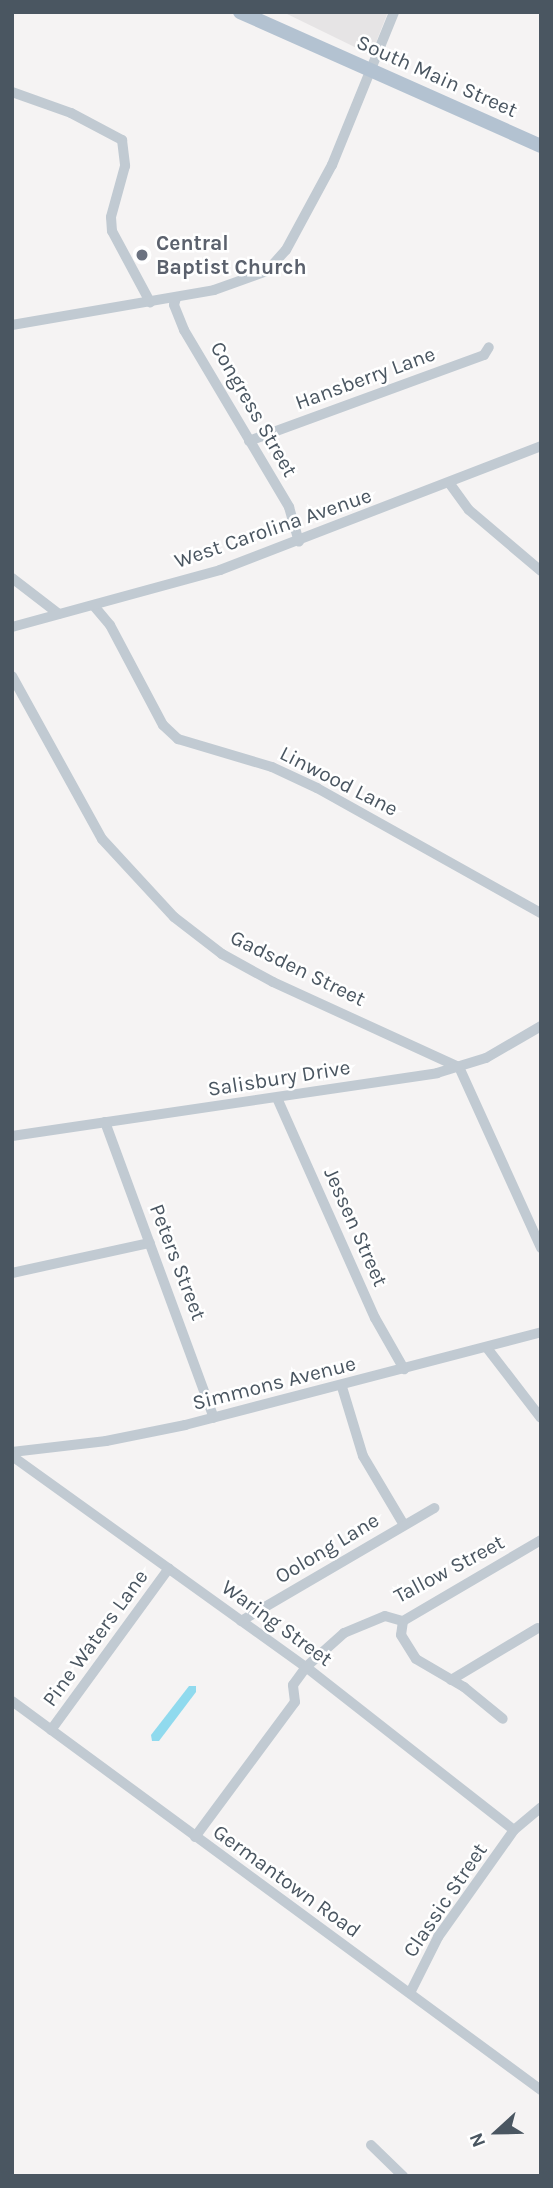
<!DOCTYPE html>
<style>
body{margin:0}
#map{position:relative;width:553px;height:2188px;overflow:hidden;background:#f5f3f3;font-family:Karla,sans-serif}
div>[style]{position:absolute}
.education>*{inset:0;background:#e6e4e5}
.water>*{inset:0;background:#90daee}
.minor>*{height:10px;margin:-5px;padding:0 5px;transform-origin:5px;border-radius:5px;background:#c1cad2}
.primary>*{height:14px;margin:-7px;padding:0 7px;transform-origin:7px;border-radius:7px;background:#b3c2d1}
.dots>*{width:19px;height:19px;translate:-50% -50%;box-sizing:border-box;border:4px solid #fff;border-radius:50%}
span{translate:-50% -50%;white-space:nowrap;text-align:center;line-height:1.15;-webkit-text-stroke:5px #fff;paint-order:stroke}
.street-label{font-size:21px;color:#4a5661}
.worship-label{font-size:21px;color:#5b616d;font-weight:700}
.left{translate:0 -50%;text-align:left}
.frame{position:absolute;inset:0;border:14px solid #4a5661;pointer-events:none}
.north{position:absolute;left:462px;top:2097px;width:70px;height:70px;-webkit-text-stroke:5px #fff;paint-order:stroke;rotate:248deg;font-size:19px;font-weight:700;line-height:28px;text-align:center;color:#4a5661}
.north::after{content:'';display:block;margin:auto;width:24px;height:32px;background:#4a5661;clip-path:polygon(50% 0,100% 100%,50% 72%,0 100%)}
</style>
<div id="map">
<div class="education">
<div style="clip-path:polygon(283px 12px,388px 12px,371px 55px)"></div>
</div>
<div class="water">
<div style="clip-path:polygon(189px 1686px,196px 1686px,196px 1692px,159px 1741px,152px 1741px,151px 1735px)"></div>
</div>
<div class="minor">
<div style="left:12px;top:92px;width:63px;rotate:19.6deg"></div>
<div style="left:71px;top:113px;width:58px;rotate:27.9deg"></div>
<div style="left:122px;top:140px;width:26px;rotate:83deg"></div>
<div style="left:125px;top:166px;width:53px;rotate:105.4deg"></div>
<div style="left:111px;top:217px;width:14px;rotate:86deg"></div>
<div style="left:112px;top:231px;width:81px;rotate:61.8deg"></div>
<div style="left:176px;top:298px;width:7px;rotate:106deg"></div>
<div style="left:174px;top:305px;width:27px;rotate:68deg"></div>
<div style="left:184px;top:330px;width:206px;rotate:59.3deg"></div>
<div style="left:289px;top:507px;width:36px;rotate:74deg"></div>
<div style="left:12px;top:325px;width:205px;rotate:-9.8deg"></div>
<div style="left:214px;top:290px;width:56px;rotate:-19.7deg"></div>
<div style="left:267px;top:271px;width:28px;rotate:-48deg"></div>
<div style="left:286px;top:250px;width:97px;rotate:-61.6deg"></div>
<div style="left:332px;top:165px;width:165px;rotate:-67.9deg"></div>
<div style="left:249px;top:441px;width:250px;rotate:-20.1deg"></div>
<div style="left:484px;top:355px;width:9px;rotate:-58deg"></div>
<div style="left:450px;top:484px;width:32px;rotate:54deg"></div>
<div style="left:469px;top:510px;width:94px;rotate:40.3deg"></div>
<div style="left:12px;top:578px;width:59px;rotate:37.5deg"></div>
<div style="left:94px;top:606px;width:25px;rotate:50deg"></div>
<div style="left:110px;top:625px;width:113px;rotate:62.1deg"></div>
<div style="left:163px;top:725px;width:21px;rotate:43deg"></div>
<div style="left:178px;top:739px;width:98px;rotate:16.6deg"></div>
<div style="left:272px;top:767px;width:50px;rotate:25deg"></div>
<div style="left:317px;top:788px;width:257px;rotate:29.2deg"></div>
<div style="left:12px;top:627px;width:216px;rotate:-15.3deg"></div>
<div style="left:220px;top:570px;width:344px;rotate:-21.1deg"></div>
<div style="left:12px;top:676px;width:186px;rotate:61.1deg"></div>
<div style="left:102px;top:839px;width:106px;rotate:47.3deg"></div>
<div style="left:174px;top:917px;width:61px;rotate:37.6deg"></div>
<div style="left:222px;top:954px;width:58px;rotate:28.8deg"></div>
<div style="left:273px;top:982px;width:205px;rotate:24.6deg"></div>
<div style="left:459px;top:1067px;width:199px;rotate:65.6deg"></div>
<div style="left:277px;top:1098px;width:241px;rotate:66deg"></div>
<div style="left:375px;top:1318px;width:59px;rotate:60.4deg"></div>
<div style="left:105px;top:1122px;width:315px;rotate:69.8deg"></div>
<div style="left:12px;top:1136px;width:430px;rotate:-8.4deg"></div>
<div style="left:437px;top:1073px;width:51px;rotate:-17deg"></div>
<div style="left:486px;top:1058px;width:64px;rotate:-30.2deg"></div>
<div style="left:12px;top:1273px;width:141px;rotate:-12.3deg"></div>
<div style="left:487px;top:1348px;width:88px;rotate:52.4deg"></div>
<div style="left:342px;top:1387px;width:72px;rotate:73.1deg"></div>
<div style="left:363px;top:1456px;width:80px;rotate:59.3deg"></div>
<div style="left:12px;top:1452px;width:95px;rotate:-6.7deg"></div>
<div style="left:106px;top:1441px;width:81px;rotate:-11.4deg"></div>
<div style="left:185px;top:1425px;width:368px;rotate:-14.6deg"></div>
<div style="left:12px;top:1456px;width:362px;rotate:35.7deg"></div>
<div style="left:306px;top:1667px;width:264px;rotate:38.1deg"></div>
<div style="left:241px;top:1621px;width:224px;rotate:-30.3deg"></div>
<div style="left:403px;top:1621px;width:14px;rotate:98deg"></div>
<div style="left:401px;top:1635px;width:28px;rotate:58deg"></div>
<div style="left:416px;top:1659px;width:56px;rotate:30.3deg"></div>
<div style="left:464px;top:1687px;width:50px;rotate:39.4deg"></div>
<div style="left:451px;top:1680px;width:101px;rotate:-30.9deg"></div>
<div style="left:12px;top:1701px;width:657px;rotate:36.33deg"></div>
<div style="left:51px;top:1730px;width:200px;rotate:-53.9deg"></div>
<div style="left:195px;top:1837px;width:168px;rotate:-53.5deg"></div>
<div style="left:295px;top:1702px;width:17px;rotate:-97deg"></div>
<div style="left:293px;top:1685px;width:22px;rotate:-54deg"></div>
<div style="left:306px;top:1667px;width:51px;rotate:-41.8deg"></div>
<div style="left:344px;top:1633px;width:44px;rotate:-22.5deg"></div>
<div style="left:385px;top:1616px;width:19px;rotate:16deg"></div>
<div style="left:403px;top:1621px;width:160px;rotate:-30.4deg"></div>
<div style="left:410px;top:1993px;width:63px;rotate:-63.4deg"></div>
<div style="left:438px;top:1937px;width:131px;rotate:-54.6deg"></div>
<div style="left:514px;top:1830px;width:35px;rotate:-40deg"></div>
<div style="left:371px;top:2145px;width:45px;rotate:44.1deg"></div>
</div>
<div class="primary">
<div style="left:240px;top:12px;width:329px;rotate:24deg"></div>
</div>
<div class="dots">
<div style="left:142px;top:255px;background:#6b7280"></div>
</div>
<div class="street-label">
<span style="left:437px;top:76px;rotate:24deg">South Main Street</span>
<span style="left:365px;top:378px;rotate:-20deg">Hansberry Lane</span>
<span style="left:254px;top:409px;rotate:60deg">Congress Street</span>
<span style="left:273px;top:528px;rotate:-19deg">West Carolina Avenue</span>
<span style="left:339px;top:781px;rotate:27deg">Linwood Lane</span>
<span style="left:298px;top:968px;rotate:26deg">Gadsden Street</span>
<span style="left:279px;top:1078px;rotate:-9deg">Salisbury Drive</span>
<span style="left:356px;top:1227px;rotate:66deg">Jessen Street</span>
<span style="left:178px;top:1262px;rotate:69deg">Peters Street</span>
<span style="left:274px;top:1383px;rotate:-14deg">Simmons Avenue</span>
<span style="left:327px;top:1548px;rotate:-31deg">Oolong Lane</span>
<span style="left:449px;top:1569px;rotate:-28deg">Tallow Street</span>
<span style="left:277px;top:1623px;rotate:36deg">Waring Street</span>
<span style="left:95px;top:1638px;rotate:-54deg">Pine Waters Lane</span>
<span style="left:287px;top:1881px;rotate:36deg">Germantown Road</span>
<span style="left:445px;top:1900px;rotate:-56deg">Classic Street</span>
</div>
<div class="worship-label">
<span class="left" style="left:156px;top:255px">Central<br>Baptist Church</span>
</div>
<div class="frame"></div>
<div class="north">N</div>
</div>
